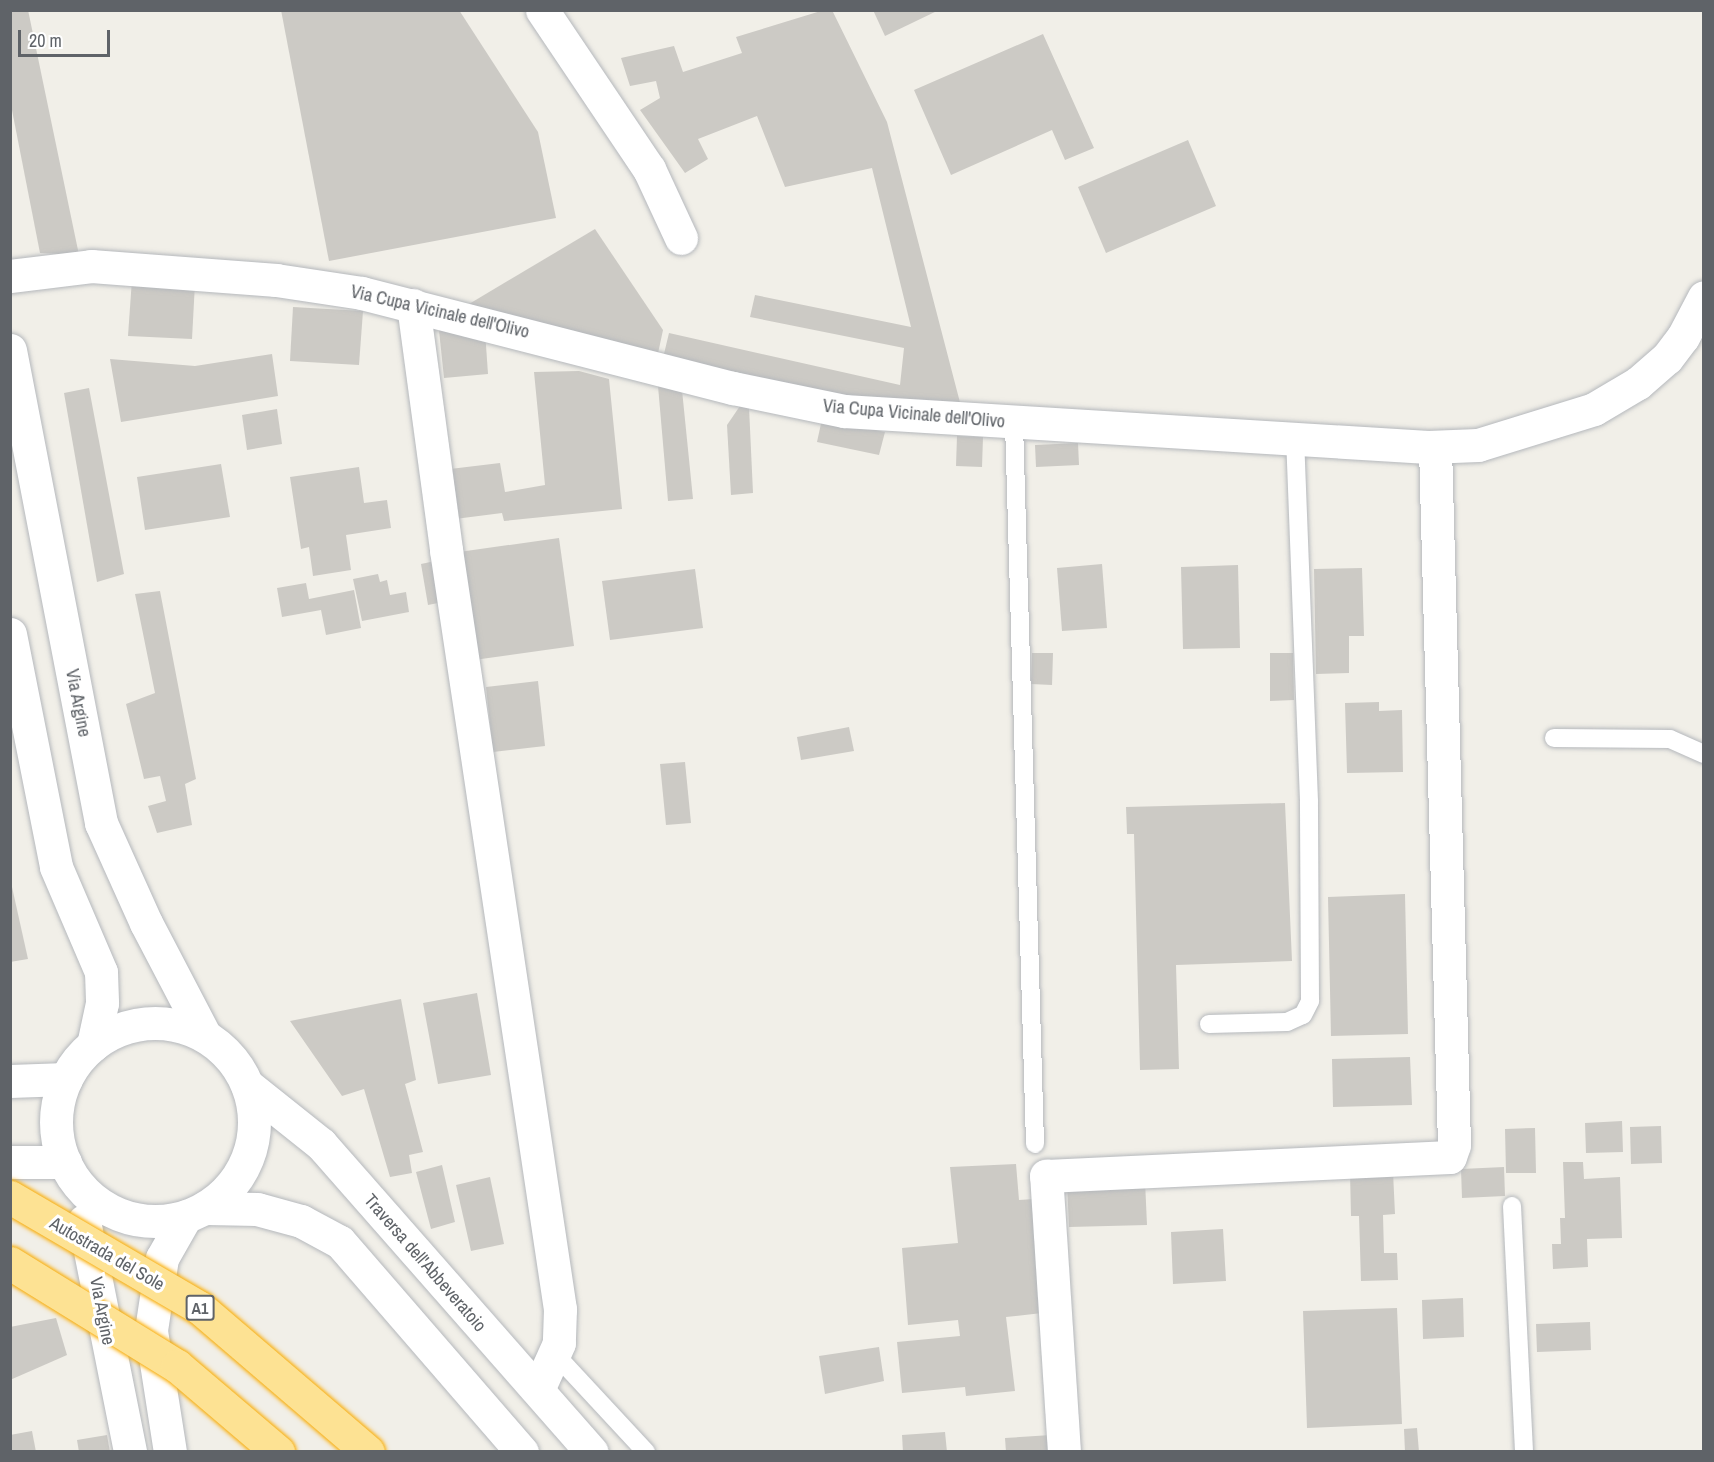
<!DOCTYPE html>
<style>
body{margin:0}
#map{position:relative;width:1714px;height:1462px;overflow:hidden;background:#f1efe8;font-family:"Archivo Narrow",sans-serif}
div>[style]{position:absolute}
.building>*{inset:0;background:#cccac5}
.roads{filter:drop-shadow(0 0 2px #b5b8bc) drop-shadow(0 0 2px #b5b8bc)}
.lane>*{height:18px;margin:-9px;padding:0 9px;transform-origin:9px;border-radius:9px;background:#fff}
.street>*{height:33px;margin:-16.5px;padding:0 16.5px;transform-origin:16.5px;border-radius:16.5px;background:#fff}
.secondary>*{height:33px;margin:-16.5px;padding:0 16.5px;transform-origin:16.5px;border-radius:16.5px;background:#fff}
.secondary>.ring{margin:-16.5px;padding:0;box-sizing:content-box;background:none;border:33px solid #fff;border-radius:50%}
.bridges{filter:drop-shadow(0 0 2px #f9ab00) drop-shadow(0 0 2px #f9ab00)}
.highway-bridge>*{height:33px;margin:-16.5px;padding:0 16.5px;transform-origin:16.5px;border-radius:16.5px;background:#fde293}
span{translate:-50% -50%;white-space:nowrap;text-align:center;line-height:1.15;-webkit-text-stroke:6px #fff;paint-order:stroke}
.shield-label span{padding:2px 4px;background:#fff;border:2px solid;border-radius:4px;-webkit-text-stroke-width:0}
.shield-label{font-size:16px;color:#5f6368;font-weight:700}
.street-label{font-size:18px;color:#5f6368}
.frame{position:absolute;inset:0;border:12px solid #5f6368;pointer-events:none}
.scale{position:absolute;left:18px;top:30px;width:92px;height:27px;box-sizing:border-box;border:3px solid #5f6368;border-top:0;padding-left:8px;font-size:18px;line-height:21px;white-space:nowrap;color:#5f6368;-webkit-text-stroke:4px #fff;paint-order:stroke}
</style>
<div id="map">
<div class="building">
<div style="clip-path:polygon(10px 10px,28px 10px,79px 255px,40px 253px,10px 100px)"></div>
<div style="clip-path:polygon(281px 10px,459px 10px,538px 132px,556px 218px,329px 261px)"></div>
<div style="clip-path:polygon(824px 10px,832px 10px,887px 122px,963px 414px,881px 406px,663px 358px,669px 333px,900px 385px,904px 348px,750px 317px,755px 295px,911px 327px,872px 168px,785px 187px,757px 116px,698px 139px,708px 159px,685px 173px,640px 110px,660px 98px,656px 81px,630px 86px,621px 58px,674px 46px,683px 72px,742px 53px,736px 37px)"></div>
<div style="clip-path:polygon(873px 10px,939px 10px,885px 36px)"></div>
<div style="clip-path:polygon(1043px 34px,1094px 148px,1065px 160px,1052px 130px,951px 175px,914px 90px)"></div>
<div style="clip-path:polygon(1188px 140px,1216px 206px,1106px 253px,1078px 187px)"></div>
<div style="clip-path:polygon(595px 229px,663px 330px,657px 358px,469px 304px)"></div>
<div style="clip-path:polygon(132px 279px,195px 283px,192px 339px,128px 336px)"></div>
<div style="clip-path:polygon(293px 307px,363px 311px,359px 365px,290px 361px)"></div>
<div style="clip-path:polygon(438px 321px,485px 331px,488px 374px,444px 378px)"></div>
<div style="clip-path:polygon(272px 354px,278px 396px,121px 422px,110px 359px,195px 366px)"></div>
<div style="clip-path:polygon(579px 371px,609px 379px,622px 509px,504px 521px,502px 513px,455px 519px,450px 469px,500px 463px,505px 492px,545px 485px,534px 372px)"></div>
<div style="clip-path:polygon(658px 386px,682px 390px,693px 499px,668px 501px)"></div>
<div style="clip-path:polygon(89px 388px,124px 574px,97px 582px,64px 393px)"></div>
<div style="clip-path:polygon(740px 406px,749px 407px,753px 493px,731px 495px,727px 425px)"></div>
<div style="clip-path:polygon(277px 409px,282px 444px,247px 450px,242px 415px)"></div>
<div style="clip-path:polygon(822px 419px,885px 432px,879px 455px,817px 442px)"></div>
<div style="clip-path:polygon(957px 436px,983px 437px,982px 467px,956px 466px)"></div>
<div style="clip-path:polygon(1078px 443px,1079px 465px,1036px 467px,1035px 445px)"></div>
<div style="clip-path:polygon(221px 464px,230px 517px,145px 530px,137px 477px)"></div>
<div style="clip-path:polygon(359px 467px,364px 503px,387px 500px,391px 528px,346px 535px,351px 570px,313px 576px,309px 547px,301px 549px,290px 477px)"></div>
<div style="clip-path:polygon(559px 538px,574px 646px,474px 660px,459px 552px)"></div>
<div style="clip-path:polygon(440px 560px,448px 601px,428px 605px,421px 564px)"></div>
<div style="clip-path:polygon(1102px 564px,1107px 628px,1062px 631px,1057px 568px)"></div>
<div style="clip-path:polygon(1238px 565px,1240px 648px,1183px 649px,1181px 567px)"></div>
<div style="clip-path:polygon(1362px 568px,1364px 636px,1349px 636px,1349px 673px,1316px 674px,1314px 569px)"></div>
<div style="clip-path:polygon(695px 569px,703px 628px,610px 640px,602px 581px)"></div>
<div style="clip-path:polygon(378px 574px,380px 582px,387px 580px,390px 595px,406px 592px,409px 612px,362px 621px,353px 579px)"></div>
<div style="clip-path:polygon(306px 583px,309px 599px,354px 590px,361px 628px,326px 635px,321px 610px,282px 617px,277px 588px)"></div>
<div style="clip-path:polygon(160px 591px,196px 779px,185px 784px,192px 825px,157px 833px,148px 806px,166px 801px,160px 776px,144px 779px,126px 704px,155px 693px,135px 594px)"></div>
<div style="clip-path:polygon(1032px 653px,1053px 653px,1052px 685px,1031px 684px)"></div>
<div style="clip-path:polygon(1270px 653px,1293px 653px,1294px 700px,1270px 701px)"></div>
<div style="clip-path:polygon(538px 681px,545px 746px,493px 752px,486px 687px)"></div>
<div style="clip-path:polygon(1379px 702px,1379px 711px,1402px 710px,1403px 772px,1347px 773px,1345px 703px)"></div>
<div style="clip-path:polygon(849px 727px,854px 751px,801px 760px,797px 737px)"></div>
<div style="clip-path:polygon(685px 762px,691px 823px,666px 825px,660px 764px)"></div>
<div style="clip-path:polygon(1285px 803px,1292px 961px,1176px 965px,1179px 1069px,1140px 1070px,1134px 834px,1127px 834px,1126px 807px)"></div>
<div style="clip-path:polygon(10px 878px,28px 959px,10px 962px)"></div>
<div style="clip-path:polygon(1405px 894px,1408px 1034px,1331px 1036px,1328px 897px)"></div>
<div style="clip-path:polygon(477px 993px,491px 1075px,438px 1084px,423px 1003px)"></div>
<div style="clip-path:polygon(401px 999px,416px 1080px,405px 1084px,423px 1152px,409px 1155px,412px 1173px,390px 1177px,364px 1089px,342px 1096px,290px 1021px)"></div>
<div style="clip-path:polygon(1410px 1057px,1412px 1105px,1333px 1107px,1332px 1059px)"></div>
<div style="clip-path:polygon(1622px 1121px,1623px 1152px,1586px 1153px,1585px 1123px)"></div>
<div style="clip-path:polygon(1661px 1126px,1662px 1163px,1631px 1164px,1630px 1127px)"></div>
<div style="clip-path:polygon(1535px 1128px,1536px 1173px,1506px 1173px,1505px 1129px)"></div>
<div style="clip-path:polygon(1563px 1162px,1583px 1162px,1584px 1179px,1620px 1177px,1622px 1238px,1587px 1239px,1588px 1267px,1553px 1269px,1552px 1244px,1561px 1244px,1560px 1218px,1565px 1218px)"></div>
<div style="clip-path:polygon(1016px 1164px,1019px 1200px,1034px 1199px,1042px 1313px,1006px 1317px,1015px 1391px,966px 1396px,965px 1387px,902px 1393px,897px 1342px,960px 1336px,958px 1320px,908px 1325px,902px 1248px,958px 1243px,950px 1167px)"></div>
<div style="clip-path:polygon(442px 1165px,455px 1222px,431px 1229px,416px 1172px)"></div>
<div style="clip-path:polygon(1504px 1167px,1505px 1196px,1462px 1198px,1461px 1169px)"></div>
<div style="clip-path:polygon(1393px 1172px,1395px 1214px,1383px 1215px,1384px 1253px,1397px 1253px,1398px 1280px,1361px 1281px,1359px 1216px,1351px 1216px,1350px 1173px)"></div>
<div style="clip-path:polygon(490px 1177px,504px 1244px,471px 1251px,456px 1185px)"></div>
<div style="clip-path:polygon(1145px 1181px,1147px 1225px,1069px 1227px,1067px 1183px)"></div>
<div style="clip-path:polygon(1223px 1229px,1226px 1281px,1173px 1284px,1171px 1232px)"></div>
<div style="clip-path:polygon(1463px 1298px,1464px 1337px,1423px 1339px,1422px 1300px)"></div>
<div style="clip-path:polygon(1397px 1308px,1402px 1424px,1307px 1428px,1303px 1311px)"></div>
<div style="clip-path:polygon(56px 1318px,67px 1355px,10px 1380px,10px 1327px)"></div>
<div style="clip-path:polygon(1590px 1322px,1591px 1350px,1537px 1352px,1536px 1324px)"></div>
<div style="clip-path:polygon(879px 1347px,884px 1381px,825px 1394px,819px 1356px)"></div>
<div style="clip-path:polygon(1417px 1428px,1419px 1452px,1405px 1452px,1404px 1429px)"></div>
<div style="clip-path:polygon(32px 1431px,36px 1452px,10px 1452px,10px 1435px)"></div>
<div style="clip-path:polygon(945px 1432px,947px 1452px,903px 1452px,902px 1435px)"></div>
<div style="clip-path:polygon(107px 1435px,110px 1452px,79px 1452px,77px 1440px)"></div>
<div style="clip-path:polygon(1051px 1435px,1052px 1452px,1006px 1452px,1005px 1438px)"></div>
</div>
<div class="roads">
<div class="lane">
<div style="left:1014px;top:423px;width:721px;rotate:88.33deg"></div>
<div style="left:1554px;top:738px;width:116px;rotate:0.5deg"></div>
<div style="left:1670px;top:739px;width:37px;rotate:24deg"></div>
<div style="left:1209px;top:1024px;width:78px;rotate:-1.5deg"></div>
<div style="left:1287px;top:1022px;width:17px;rotate:-24deg"></div>
<div style="left:1303px;top:1015px;width:16px;rotate:-63deg"></div>
<div style="left:1310px;top:1001px;width:200px;rotate:-90.3deg"></div>
<div style="left:1309px;top:801px;width:362px;rotate:-92.2deg"></div>
<div style="left:1512px;top:1206px;width:246px;rotate:87.2deg"></div>
<div style="left:555px;top:1354px;width:134px;rotate:47.1deg"></div>
</div>
<div class="street">
<div style="left:542px;top:10px;width:192px;rotate:56.1deg"></div>
<div style="left:649px;top:169px;width:76px;rotate:65.1deg"></div>
<div style="left:10px;top:276px;width:82px;rotate:-7deg"></div>
<div style="left:91px;top:266px;width:186px;rotate:4.3deg"></div>
<div style="left:276px;top:280px;width:87px;rotate:8.6deg"></div>
<div style="left:362px;top:293px;width:383px;rotate:14.4deg"></div>
<div style="left:733px;top:388px;width:113px;rotate:11.7deg"></div>
<div style="left:844px;top:411px;width:585px;rotate:3.53deg"></div>
<div style="left:1428px;top:447px;width:50px;rotate:-2.3deg"></div>
<div style="left:1478px;top:445px;width:121px;rotate:-17.2deg"></div>
<div style="left:1594px;top:409px;width:51px;rotate:-30.6deg"></div>
<div style="left:1638px;top:383px;width:38px;rotate:-41deg"></div>
<div style="left:1667px;top:358px;width:26px;rotate:-53deg"></div>
<div style="left:1683px;top:337px;width:45px;rotate:-62.3deg"></div>
<div style="left:413px;top:305px;width:247px;rotate:82.3deg"></div>
<div style="left:446px;top:550px;width:768px;rotate:81.46deg"></div>
<div style="left:560px;top:1309px;width:34px;rotate:92deg"></div>
<div style="left:559px;top:1343px;width:51px;rotate:114.1deg"></div>
<div style="left:1064px;top:1452px;width:277px;rotate:-93.7deg"></div>
<div style="left:1046px;top:1176px;width:404px;rotate:-2.7deg"></div>
<div style="left:1450px;top:1157px;width:13px;rotate:-72deg"></div>
<div style="left:1454px;top:1145px;width:698px;rotate:-91.56deg"></div>
</div>
<div class="secondary">
<div style="left:10px;top:350px;width:482px;rotate:79.1deg"></div>
<div style="left:101px;top:823px;width:110px;rotate:65.8deg"></div>
<div style="left:146px;top:923px;width:127px;rotate:62.4deg"></div>
<div style="left:10px;top:634px;width:237px;rotate:78.8deg"></div>
<div style="left:56px;top:867px;width:114px;rotate:66.8deg"></div>
<div style="left:101px;top:972px;width:31px;rotate:88deg"></div>
<div style="left:102px;top:1003px;width:43px;rotate:102.1deg"></div>
<div class="ring" style="left:56px;top:1023px;width:165px;height:165px"></div>
<div style="left:10px;top:1081px;width:56px;rotate:-2deg"></div>
<div style="left:247px;top:1085px;width:95px;rotate:38.6deg"></div>
<div style="left:321px;top:1144px;width:410px;rotate:48.7deg"></div>
<div style="left:10px;top:1162px;width:55px"></div>
<div style="left:206px;top:1208px;width:51px;rotate:1.1deg"></div>
<div style="left:257px;top:1209px;width:46px;rotate:15.3deg"></div>
<div style="left:301px;top:1221px;width:44px;rotate:28.3deg"></div>
<div style="left:340px;top:1242px;width:278px;rotate:49.1deg"></div>
<div style="left:84px;top:1221px;width:236px;rotate:78.7deg"></div>
<div style="left:170px;top:1452px;width:123px;rotate:-98.9deg"></div>
<div style="left:151px;top:1330px;width:73px;rotate:-81.3deg"></div>
<div style="left:162px;top:1258px;width:48px;rotate:-60.3deg"></div>
</div>
</div>
<div class="bridges">
<div class="highway-bridge">
<div style="left:10px;top:1197px;width:220px;rotate:30.3deg"></div>
<div style="left:200px;top:1308px;width:221px;rotate:40.6deg"></div>
<div style="left:10px;top:1263px;width:196px;rotate:31.7deg"></div>
<div style="left:177px;top:1366px;width:133px;rotate:40.4deg"></div>
</div>
</div>
<div class="shield-label">
<span style="left:200px;top:1308px">A1</span>
</div>
<div class="street-label">
<span style="left:440px;top:312px;rotate:13deg">Via Cupa Vicinale dell'Olivo</span>
<span style="left:914px;top:414px;rotate:5deg">Via Cupa Vicinale dell'Olivo</span>
<span style="left:78px;top:703px;rotate:79deg">Via Argine</span>
<span style="left:107px;top:1254px;rotate:30deg">Autostrada del Sole</span>
<span style="left:425px;top:1263px;rotate:49deg">Traversa dell'Abbeveratoio</span>
<span style="left:102px;top:1311px;rotate:79deg">Via Argine</span>
</div>
<div class="frame"></div>
<div class="scale">20 m</div>
</div>
